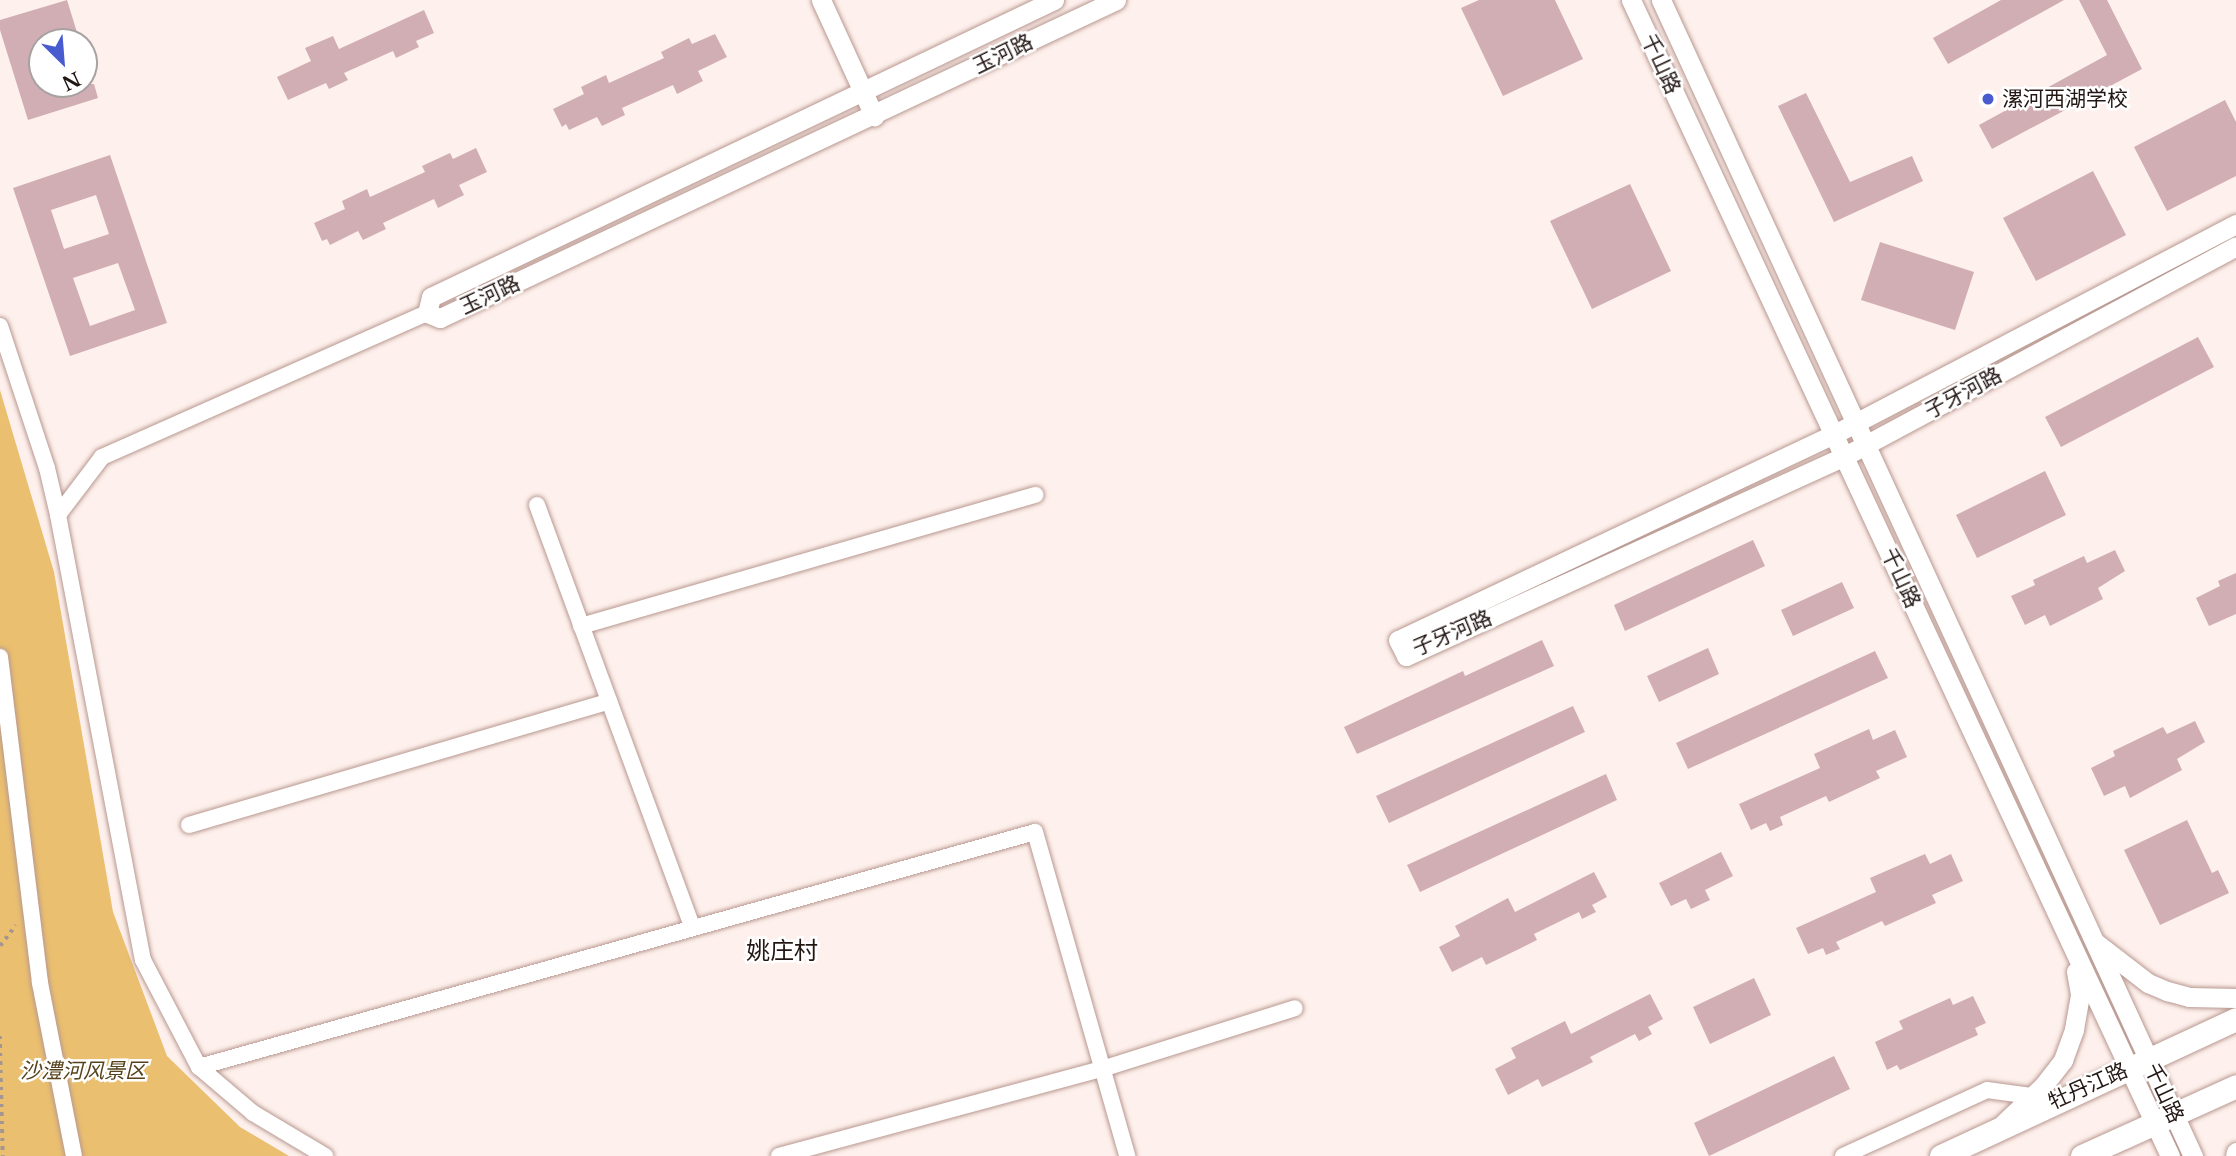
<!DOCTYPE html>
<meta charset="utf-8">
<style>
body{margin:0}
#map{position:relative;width:2236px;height:1156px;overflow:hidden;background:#fef0ec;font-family:"Libre Baskerville","Noto Sans SC",serif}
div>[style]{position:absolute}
.green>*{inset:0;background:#eabf6f}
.building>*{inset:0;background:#d1aeb3}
.path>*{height:3.5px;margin-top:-1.75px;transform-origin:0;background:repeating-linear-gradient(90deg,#a39692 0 3.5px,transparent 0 8.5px)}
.roads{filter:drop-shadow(0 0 2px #b89890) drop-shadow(0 0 2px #b89890)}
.minor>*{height:16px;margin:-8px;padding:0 8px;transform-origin:8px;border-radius:8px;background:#fff}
.tertiary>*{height:19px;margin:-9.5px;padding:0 9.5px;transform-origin:9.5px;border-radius:9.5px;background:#fff}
.secondary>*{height:23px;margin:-11.5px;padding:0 11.5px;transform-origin:11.5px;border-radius:11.5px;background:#fff}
.dots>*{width:19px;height:19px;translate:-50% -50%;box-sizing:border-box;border:4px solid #fff;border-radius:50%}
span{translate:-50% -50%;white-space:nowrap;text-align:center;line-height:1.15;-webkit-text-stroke:5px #fff;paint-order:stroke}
.street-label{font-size:21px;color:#231714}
.poi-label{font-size:21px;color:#231714}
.left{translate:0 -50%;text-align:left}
.park-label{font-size:21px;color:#56421b;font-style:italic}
.quarter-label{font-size:24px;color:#231714}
.north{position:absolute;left:28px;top:28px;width:70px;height:70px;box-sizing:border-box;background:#fff;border:2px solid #a7a2a1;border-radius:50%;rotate:155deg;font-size:19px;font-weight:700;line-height:28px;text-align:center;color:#231714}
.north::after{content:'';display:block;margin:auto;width:24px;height:32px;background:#485cd0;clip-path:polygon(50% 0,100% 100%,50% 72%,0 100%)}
</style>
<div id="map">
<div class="green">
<div style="clip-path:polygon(0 390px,54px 572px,113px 912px,167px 1056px,240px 1127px,289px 1156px,0 1156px)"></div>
</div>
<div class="building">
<div style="clip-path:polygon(67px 0,80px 42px,42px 42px,42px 84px,94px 84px,98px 98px,28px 120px,0 30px,0 20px)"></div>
<div style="clip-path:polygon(1479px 0,1555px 0,1583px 59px,1503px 96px,1461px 8px)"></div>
<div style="clip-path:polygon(2001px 0,2064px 0,1948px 64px,1933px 38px)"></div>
<div style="clip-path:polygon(2079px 0,2107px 0,2142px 69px,1992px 149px,1979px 125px,2107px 55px)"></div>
<div style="clip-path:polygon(424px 10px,434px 33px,416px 41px,419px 47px,396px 58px,393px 51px,344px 73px,348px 80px,329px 89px,326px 83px,288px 100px,277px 77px,311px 61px,305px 48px,333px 36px,339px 49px)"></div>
<div style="clip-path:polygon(715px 34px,727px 57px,698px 71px,703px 81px,677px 94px,673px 85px,622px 108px,625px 115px,602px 126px,597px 117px,569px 130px,566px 124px,562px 127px,553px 109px,584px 94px,581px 87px,606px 75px,609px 83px,664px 58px,661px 52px,689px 38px,692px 44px)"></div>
<div style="clip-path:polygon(1806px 93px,1850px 182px,1912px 156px,1923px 181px,1834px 222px,1778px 106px)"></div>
<div style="clip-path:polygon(2225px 100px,2236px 122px,2236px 176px,2167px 211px,2134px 147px)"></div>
<div style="clip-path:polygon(476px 148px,487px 172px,459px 185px,464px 195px,438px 208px,434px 199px,383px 223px,386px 229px,363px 240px,358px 231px,330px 245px,327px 239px,322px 241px,314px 223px,345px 209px,342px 201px,367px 189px,370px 197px,425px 172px,422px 166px,450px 153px,453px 159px)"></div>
<div style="clip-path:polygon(evenodd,110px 155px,167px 323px,70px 356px,13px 188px,110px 155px,96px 195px,109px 234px,64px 249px,51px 210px,96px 195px,110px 155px,118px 263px,135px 310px,90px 326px,73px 278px,118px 263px)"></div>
<div style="clip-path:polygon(2093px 171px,2126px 235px,2036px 281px,2003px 218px)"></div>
<div style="clip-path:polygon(1630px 184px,1671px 271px,1592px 309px,1550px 221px)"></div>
<div style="clip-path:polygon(1880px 242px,1974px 272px,1955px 330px,1861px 300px)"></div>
<div style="clip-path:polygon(2198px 337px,2214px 367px,2061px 447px,2045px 417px)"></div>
<div style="clip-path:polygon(2045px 471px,2066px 515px,1977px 558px,1956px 515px)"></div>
<div style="clip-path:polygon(1753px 540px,1765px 566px,1625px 631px,1614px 605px)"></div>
<div style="clip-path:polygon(2115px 550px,2125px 571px,2098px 588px,2103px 599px,2050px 626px,2045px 615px,2025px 625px,2011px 596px,2035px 585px,2033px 580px,2084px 556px,2087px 563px)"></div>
<div style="clip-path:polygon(2236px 573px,2236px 614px,2209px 626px,2196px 598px,2220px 586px,2218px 581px)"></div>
<div style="clip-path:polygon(1842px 582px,1854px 608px,1793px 636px,1781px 610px)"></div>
<div style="clip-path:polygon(1542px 640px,1554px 666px,1357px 754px,1344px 727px,1463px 671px,1465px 676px)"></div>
<div style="clip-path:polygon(1708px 648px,1719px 674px,1659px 702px,1647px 676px)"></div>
<div style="clip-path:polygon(1875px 651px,1888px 678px,1688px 769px,1676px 743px)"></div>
<div style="clip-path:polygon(1573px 706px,1585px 732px,1389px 823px,1376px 796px)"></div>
<div style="clip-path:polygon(2195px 721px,2205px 742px,2177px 759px,2182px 770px,2130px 798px,2125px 786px,2104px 796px,2091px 768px,2115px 756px,2113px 751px,2163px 727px,2167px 734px)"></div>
<div style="clip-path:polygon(1869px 729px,1873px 740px,1895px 730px,1907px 757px,1876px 771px,1880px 778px,1829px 802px,1826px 796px,1780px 817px,1783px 825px,1770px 831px,1766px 823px,1751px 830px,1739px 804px,1820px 768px,1814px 754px)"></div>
<div style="clip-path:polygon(1606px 774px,1617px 800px,1420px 892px,1407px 865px)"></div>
<div style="clip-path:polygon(2187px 820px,2212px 873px,2218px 870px,2229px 893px,2160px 925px,2124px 850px)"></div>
<div style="clip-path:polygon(1721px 852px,1733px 876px,1705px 890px,1710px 900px,1691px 909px,1686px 899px,1671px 906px,1659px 883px)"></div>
<div style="clip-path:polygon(1925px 854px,1930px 864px,1951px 854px,1963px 881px,1932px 895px,1936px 903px,1885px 926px,1882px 921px,1836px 942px,1840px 949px,1826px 955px,1823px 948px,1808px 954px,1796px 928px,1876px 892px,1870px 878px)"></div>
<div style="clip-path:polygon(1594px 872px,1607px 897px,1592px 905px,1596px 912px,1582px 919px,1579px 912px,1534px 934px,1537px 940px,1519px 949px,1486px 965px,1482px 957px,1452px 972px,1439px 947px,1460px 936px,1455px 926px,1508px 898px,1515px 912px)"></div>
<div style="clip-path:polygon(1754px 978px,1771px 1015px,1710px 1044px,1693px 1007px)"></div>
<div style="clip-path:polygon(1650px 994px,1663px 1019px,1648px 1027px,1652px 1034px,1639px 1041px,1635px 1034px,1590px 1057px,1593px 1062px,1575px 1071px,1542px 1087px,1538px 1079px,1508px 1095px,1495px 1069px,1516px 1058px,1511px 1048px,1565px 1021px,1571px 1034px)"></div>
<div style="clip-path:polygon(1973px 996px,1986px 1023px,1975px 1028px,1978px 1035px,1900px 1070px,1897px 1065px,1887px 1070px,1875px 1042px,1903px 1029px,1899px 1021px,1950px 998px,1953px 1005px)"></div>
<div style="clip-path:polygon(1834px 1056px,1850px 1089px,1709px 1156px,1694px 1123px)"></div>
</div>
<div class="path">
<div style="left:0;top:946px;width:26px;rotate:-53deg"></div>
<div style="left:0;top:1036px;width:120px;rotate:88.6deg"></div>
</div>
<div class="roads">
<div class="minor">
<div style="left:0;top:326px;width:150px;rotate:71.7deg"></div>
<div style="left:47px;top:468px;width:48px;rotate:76.8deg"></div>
<div style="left:58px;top:515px;width:453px;rotate:79.2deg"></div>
<div style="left:143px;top:960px;width:121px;rotate:62.4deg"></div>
<div style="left:199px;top:1067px;width:71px;rotate:40.4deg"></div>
<div style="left:253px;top:1113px;width:84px;rotate:30.8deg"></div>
<div style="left:537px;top:505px;width:450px;rotate:69.8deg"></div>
<div style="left:58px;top:515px;width:73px;rotate:-52.8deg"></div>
<div style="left:102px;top:457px;width:355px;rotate:-23.9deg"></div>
<div style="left:581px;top:626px;width:473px;rotate:-16.1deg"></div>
<div style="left:0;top:657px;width:328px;rotate:83deg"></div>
<div style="left:40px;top:983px;width:176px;rotate:78.9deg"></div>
<div style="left:189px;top:825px;width:438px;rotate:-16.4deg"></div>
<div style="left:199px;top:1067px;width:868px;rotate:-15.7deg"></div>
<div style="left:1035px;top:832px;width:337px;rotate:74.1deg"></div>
<div style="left:779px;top:1156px;width:335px;rotate:-15.1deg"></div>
<div style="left:1102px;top:1069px;width:202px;rotate:-17.5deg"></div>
<div style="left:1843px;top:1156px;width:158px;rotate:-24.6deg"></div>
<div style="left:1987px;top:1090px;width:52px;rotate:7.7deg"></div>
</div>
<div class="tertiary">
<div style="left:821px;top:0;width:128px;rotate:65.4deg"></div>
<div style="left:1054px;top:0;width:690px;rotate:154.51deg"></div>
<div style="left:431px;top:297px;width:16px;rotate:104deg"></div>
<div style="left:427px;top:313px;width:14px;rotate:21deg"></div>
<div style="left:440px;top:318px;width:747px;rotate:-25.19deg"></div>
<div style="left:1631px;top:0;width:1275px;rotate:65deg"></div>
<div style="left:1661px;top:0;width:1273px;rotate:65.29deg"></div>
<div style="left:2236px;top:224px;width:454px;rotate:152.4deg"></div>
<div style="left:1834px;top:434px;width:482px;rotate:154.7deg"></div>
<div style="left:1398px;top:640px;width:18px;rotate:63deg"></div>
<div style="left:1406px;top:656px;width:482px;rotate:-24.5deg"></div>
<div style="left:1845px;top:456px;width:444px;rotate:-28.2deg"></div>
<div style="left:2096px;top:943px;width:66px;rotate:37.6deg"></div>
<div style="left:2148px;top:983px;width:21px;rotate:23deg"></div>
<div style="left:2167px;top:991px;width:23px;rotate:15deg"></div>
<div style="left:2189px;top:997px;width:47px;rotate:1.2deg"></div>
<div style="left:2003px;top:1124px;width:55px;rotate:-43.5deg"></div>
<div style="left:2043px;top:1086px;width:33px;rotate:-52deg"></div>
<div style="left:2063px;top:1060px;width:33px;rotate:-70deg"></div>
<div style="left:2074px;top:1029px;width:36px;rotate:-80deg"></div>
<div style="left:2080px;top:994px;width:23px;rotate:-100deg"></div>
<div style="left:2235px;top:1156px;width:4px;rotate:-76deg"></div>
</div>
<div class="secondary">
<div style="left:1941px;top:1156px;width:325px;rotate:-24.9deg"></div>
<div style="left:2082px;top:1156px;width:169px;rotate:-24.4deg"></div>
</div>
</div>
<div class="dots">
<div style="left:1988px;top:99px;background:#485cd0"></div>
</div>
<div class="street-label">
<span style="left:1003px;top:54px;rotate:-26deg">玉河路</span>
<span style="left:1661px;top:64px;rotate:65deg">千山路</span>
<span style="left:490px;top:295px;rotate:-25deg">玉河路</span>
<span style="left:1963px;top:393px;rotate:-28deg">子牙河路</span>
<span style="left:1901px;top:578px;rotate:65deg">千山路</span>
<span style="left:1452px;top:633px;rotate:-23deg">子牙河路</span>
<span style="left:2088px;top:1086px;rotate:-24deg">牡丹江路</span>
<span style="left:2164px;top:1093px;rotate:65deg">千山路</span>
</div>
<div class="poi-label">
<span class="left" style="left:2002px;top:99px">漯河西湖学校</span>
</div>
<div class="park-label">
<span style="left:83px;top:1071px">沙澧河风景区</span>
</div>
<div class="quarter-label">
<span style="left:782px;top:951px">姚庄村</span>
</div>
<div class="north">N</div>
</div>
